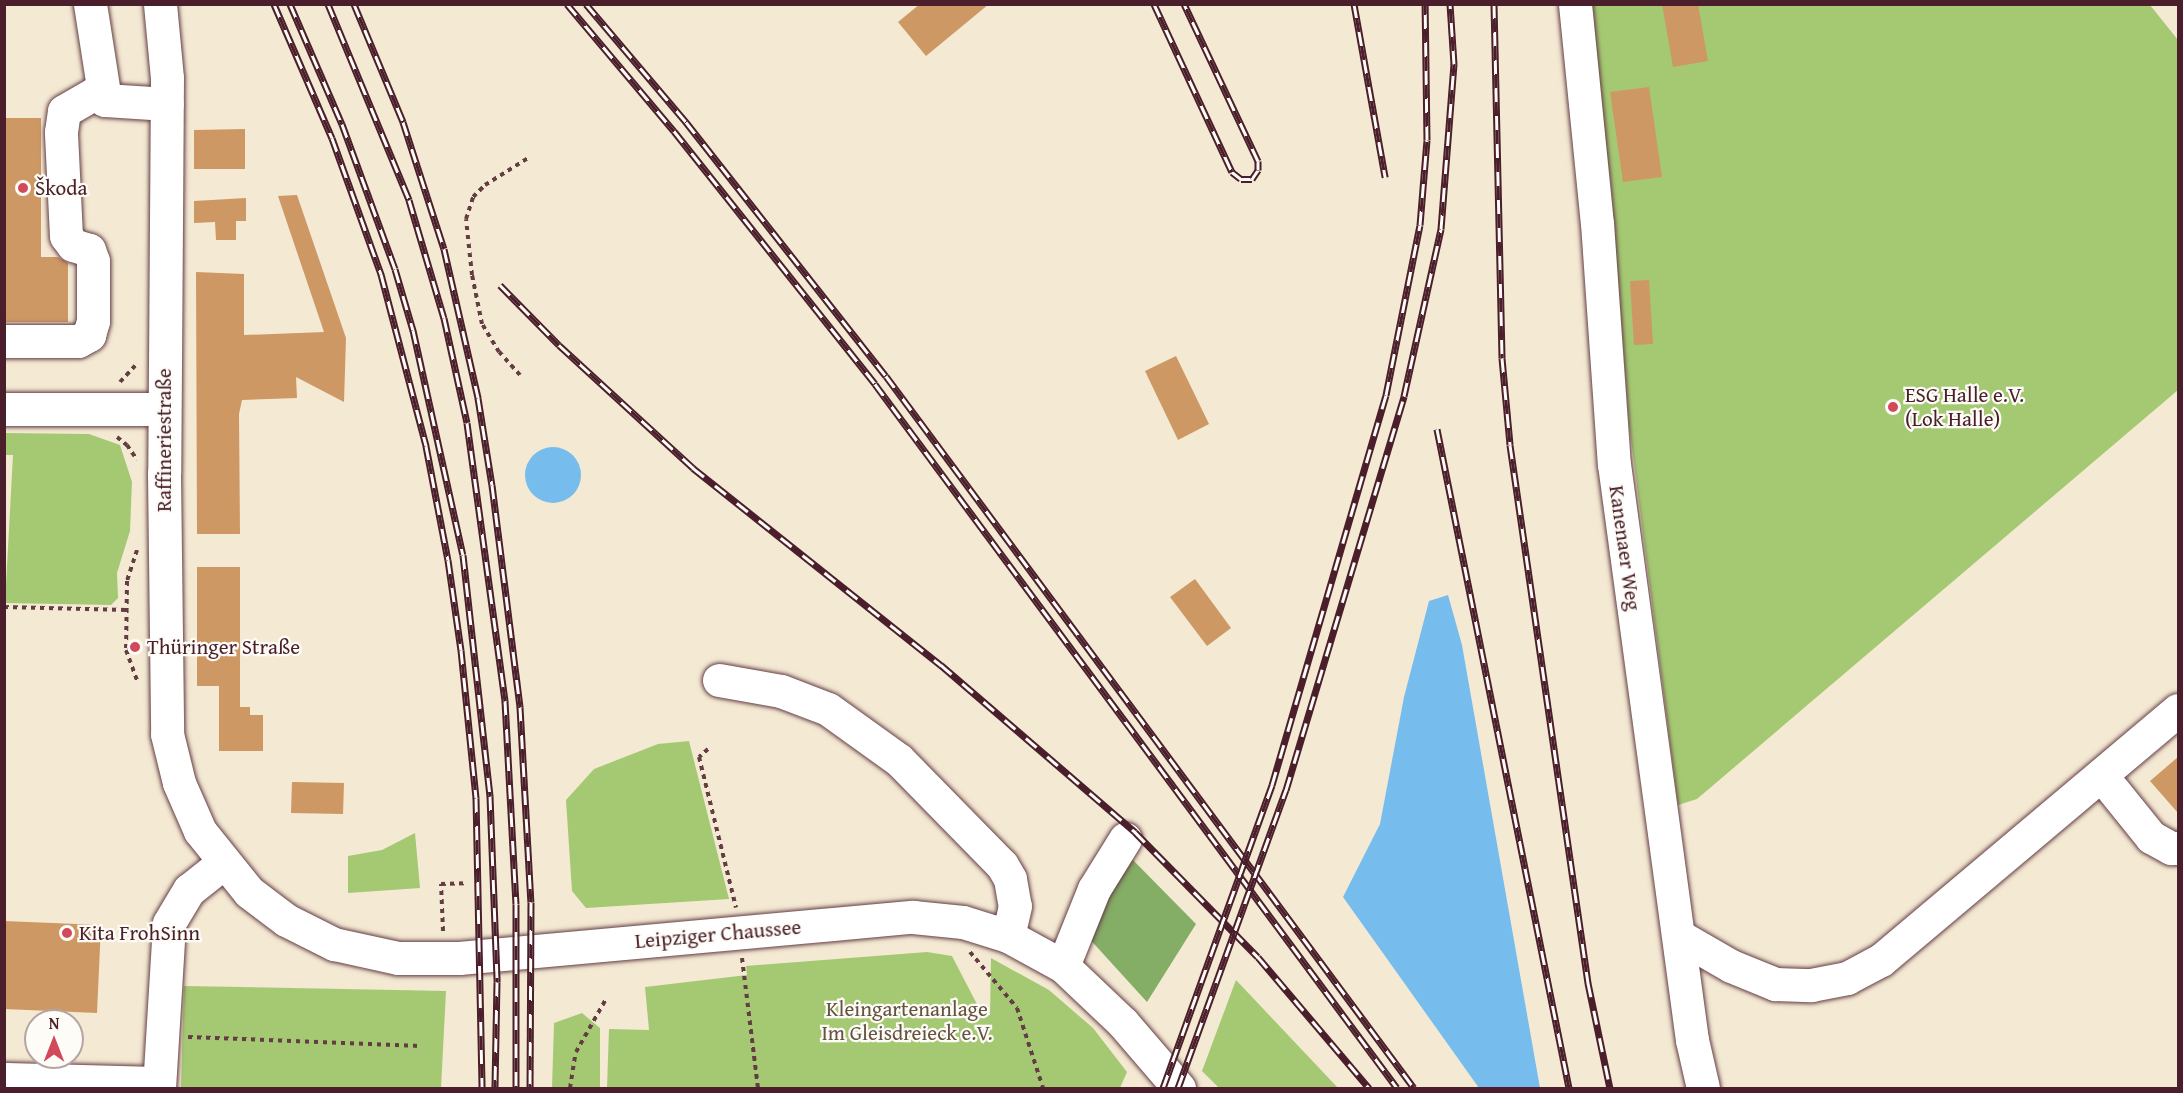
<!DOCTYPE html>
<meta charset="utf-8">
<style>
body{margin:0}
#map{position:relative;width:2183px;height:1093px;overflow:hidden;background:#f4e9d3;font-family:"Gentium Book Plus",serif}
div>[style]{position:absolute}
.green>*{inset:0;background:#a5c973}
.forest>*{inset:0;background:#84ad65}
.water>*{inset:0;background:#76bded}
.round{border-radius:50%}
.building>*{inset:0;background:#ce9864}
.path>*{height:4px;margin-top:-2px;transform-origin:0;background:repeating-linear-gradient(90deg,#643d44 0 4.5px,transparent 0 9px)}
.roads{filter:drop-shadow(0 0 2px #643d44) drop-shadow(0 0 2px #643d44)}
.minor>*{height:33px;margin:-16.5px;padding:0 16.5px;transform-origin:16.5px;border-radius:16.5px;background:#fff}
.major>*{height:33px;margin:-16.5px;padding:0 16.5px;transform-origin:16.5px;border-radius:16.5px;background:#fff}
.rail>*{height:7px;margin-top:-3.5px;transform-origin:0;background:repeating-linear-gradient(90deg,#fdfcf7 0 14px,#4a1f2b 0 28px);box-sizing:border-box;border-block:2px solid #4a1f2b}
.dots>*{width:16px;height:16px;translate:-50% -50%;box-sizing:border-box;border:3px solid #fdfcf7;border-radius:50%}
span{translate:-50% -50%;white-space:nowrap;text-align:center;line-height:1.15;-webkit-text-stroke:4.5px #fdfcf7;paint-order:stroke}
.poi-label{font-size:21px;color:#4a1f2b}
.left{translate:0 -50%;text-align:left}
.street-label{font-size:21px;color:#4a1f2b}
.park-label{font-size:21px;color:#655241}
.frame{position:absolute;inset:0;border:6px solid #4a1f2b;pointer-events:none}
.north{position:absolute;left:24px;top:1009px;width:60px;height:60px;box-sizing:border-box;background:#fdfcf7;border:2px solid #b5a4a5;border-radius:50%;rotate:0deg;font-size:16px;font-weight:700;line-height:24px;text-align:center;color:#4a1f2b}
.north::after{content:'';display:block;margin:auto;width:21px;height:27px;background:#d1495b;clip-path:polygon(50% 0,100% 100%,50% 72%,0 100%)}
</style>
<div id="map">
<div class="green">
<div style="clip-path:polygon(1590px 5px,2150px 5px,2178px 40px,2178px 390px,1697px 799px,1678px 805px,1629px 424px,1611px 187px)"></div>
<div style="clip-path:polygon(5px 433px,89px 434px,120px 445px,132px 482px,130px 531px,117px 573px,118px 598px,111px 605px,5px 603px,13px 455px,5px 455px)"></div>
<div style="clip-path:polygon(689px 741px,729px 899px,586px 908px,572px 891px,566px 800px,594px 769px,658px 744px)"></div>
<div style="clip-path:polygon(415px 833px,420px 888px,348px 893px,348px 856px,382px 850px)"></div>
<div style="clip-path:polygon(927px 952px,952px 956px,981px 1012px,990px 1015px,991px 958px,1049px 990px,1093px 1028px,1127px 1072px,1120px 1088px,607px 1088px,609px 1029px,649px 1030px,645px 987px,747px 975px,746px 966px)"></div>
<div style="clip-path:polygon(1236px 980px,1338px 1088px,1219px 1088px,1202px 1071px)"></div>
<div style="clip-path:polygon(184px 986px,446px 991px,441px 1088px,181px 1088px)"></div>
<div style="clip-path:polygon(582px 1013px,600px 1028px,600px 1088px,552px 1088px,554px 1023px)"></div>
</div>
<div class="forest">
<div style="clip-path:polygon(1128px 855px,1196px 924px,1147px 1002px,1086px 935px)"></div>
</div>
<div class="water">
<div class="round" style="left:525px;top:447px;width:56px;height:56px"></div>
<div style="clip-path:polygon(1448px 595px,1462px 645px,1540px 1088px,1479px 1088px,1343px 897px,1380px 824px,1404px 697px,1429px 601px)"></div>
</div>
<div class="building">
<div style="clip-path:polygon(920px 4px,989px 4px,926px 56px,898px 22px)"></div>
<div style="clip-path:polygon(1662px 4px,1698px 4px,1708px 61px,1673px 67px)"></div>
<div style="clip-path:polygon(1649px 87px,1662px 177px,1623px 182px,1610px 92px)"></div>
<div style="clip-path:polygon(4px 118px,41px 118px,41px 257px,58px 257px,68px 263px,68px 322px,4px 322px)"></div>
<div style="clip-path:polygon(245px 129px,245px 169px,194px 169px,194px 130px)"></div>
<div style="clip-path:polygon(297px 195px,346px 338px,344px 402px,296px 377px,297px 398px,242px 400px,239px 414px,240px 534px,197px 534px,196px 272px,244px 274px,244px 335px,324px 332px,278px 196px)"></div>
<div style="clip-path:polygon(246px 198px,246px 221px,236px 221px,236px 240px,216px 240px,215px 222px,194px 223px,194px 201px)"></div>
<div style="clip-path:polygon(1649px 280px,1653px 344px,1634px 345px,1630px 281px)"></div>
<div style="clip-path:polygon(1176px 356px,1209px 424px,1178px 440px,1145px 371px)"></div>
<div style="clip-path:polygon(197px 567px,240px 567px,240px 707px,250px 707px,250px 715px,263px 715px,263px 751px,219px 751px,219px 686px,197px 686px)"></div>
<div style="clip-path:polygon(1195px 579px,1231px 628px,1207px 646px,1170px 597px)"></div>
<div style="clip-path:polygon(2178px 757px,2178px 813px,2150px 781px)"></div>
<div style="clip-path:polygon(292px 782px,344px 783px,343px 814px,291px 813px)"></div>
<div style="clip-path:polygon(4px 921px,101px 925px,97px 1013px,4px 1009px)"></div>
</div>
<div class="path">
<div style="left:520px;top:375px;width:31px;rotate:-132deg"></div>
<div style="left:499px;top:352px;width:33px;rotate:-121deg"></div>
<div style="left:482px;top:324px;width:50px;rotate:-101.5deg"></div>
<div style="left:472px;top:275px;width:56px;rotate:-96.1deg"></div>
<div style="left:466px;top:219px;width:23px;rotate:-72deg"></div>
<div style="left:473px;top:197px;width:17px;rotate:-45deg"></div>
<div style="left:485px;top:185px;width:51px;rotate:-32.1deg"></div>
<div style="left:120px;top:382px;width:25px;rotate:-47deg"></div>
<div style="left:117px;top:437px;width:13px;rotate:39deg"></div>
<div style="left:127px;top:445px;width:18px;rotate:56deg"></div>
<div style="left:137px;top:550px;width:33px;rotate:108deg"></div>
<div style="left:127px;top:581px;width:69px;rotate:90.8deg"></div>
<div style="left:126px;top:650px;width:35px;rotate:70deg"></div>
<div style="left:4px;top:607px;width:123px;rotate:1.4deg"></div>
<div style="left:708px;top:749px;width:12px;rotate:138deg"></div>
<div style="left:699px;top:757px;width:155px;rotate:76.2deg"></div>
<div style="left:443px;top:931px;width:47px;rotate:-92.4deg"></div>
<div style="left:441px;top:884px;width:24px;rotate:-2deg"></div>
<div style="left:970px;top:952px;width:73px;rotate:50deg"></div>
<div style="left:1017px;top:1008px;width:84px;rotate:72deg"></div>
<div style="left:742px;top:958px;width:131px;rotate:83deg"></div>
<div style="left:188px;top:1037px;width:233px;rotate:2.2deg"></div>
<div style="left:570px;top:1088px;width:36px;rotate:-81deg"></div>
<div style="left:576px;top:1052px;width:61px;rotate:-60.5deg"></div>
</div>
<div class="roads">
<div class="minor">
<div style="left:90px;top:4px;width:97px;rotate:81.1deg"></div>
<div style="left:1575px;top:4px;width:220px;rotate:84.3deg"></div>
<div style="left:1597px;top:223px;width:242px;rotate:86deg"></div>
<div style="left:1614px;top:464px;width:581px;rotate:82.29deg"></div>
<div style="left:1692px;top:1040px;width:49px;rotate:77.1deg"></div>
<div style="left:4px;top:341px;width:74px"></div>
<div style="left:78px;top:341px;width:13px;rotate:-29deg"></div>
<div style="left:89px;top:335px;width:15px;rotate:-74deg"></div>
<div style="left:93px;top:321px;width:60px;rotate:-90deg"></div>
<div style="left:93px;top:261px;width:12px;rotate:-110deg"></div>
<div style="left:89px;top:250px;width:17px;rotate:-163deg"></div>
<div style="left:73px;top:245px;width:11px;rotate:-128deg"></div>
<div style="left:66px;top:236px;width:104px;rotate:-92.8deg"></div>
<div style="left:61px;top:132px;width:21px;rotate:-82deg"></div>
<div style="left:64px;top:111px;width:36px;rotate:-30deg"></div>
<div style="left:95px;top:93px;width:12px;rotate:35deg"></div>
<div style="left:105px;top:100px;width:62px;rotate:3.7deg"></div>
<div style="left:4px;top:409px;width:160px"></div>
<div style="left:719px;top:680px;width:63px;rotate:10.1deg"></div>
<div style="left:781px;top:691px;width:50px;rotate:21deg"></div>
<div style="left:828px;top:709px;width:87px;rotate:35.7deg"></div>
<div style="left:899px;top:760px;width:147px;rotate:45.6deg"></div>
<div style="left:1002px;top:865px;width:16px;rotate:60deg"></div>
<div style="left:1010px;top:879px;width:27px;rotate:80deg"></div>
<div style="left:1015px;top:906px;width:31px;rotate:103deg"></div>
<div style="left:2101px;top:775px;width:80px;rotate:51.1deg"></div>
<div style="left:2151px;top:837px;width:23px;rotate:29deg"></div>
<div style="left:2171px;top:848px;width:7px"></div>
<div style="left:1679px;top:936px;width:60px;rotate:30deg"></div>
<div style="left:1731px;top:966px;width:48px;rotate:22.2deg"></div>
<div style="left:1775px;top:984px;width:36px;rotate:2deg"></div>
<div style="left:1811px;top:985px;width:37px;rotate:-11deg"></div>
<div style="left:1847px;top:978px;width:38px;rotate:-28deg"></div>
<div style="left:1881px;top:960px;width:388px;rotate:-40.1deg"></div>
<div style="left:1063px;top:966px;width:83px;rotate:-68.1deg"></div>
<div style="left:1094px;top:889px;width:59px;rotate:-58.2deg"></div>
<div style="left:4px;top:1079px;width:155px;rotate:1.5deg"></div>
<div style="left:159px;top:1088px;width:165px;rotate:-86.5deg"></div>
<div style="left:169px;top:923px;width:39px;rotate:-59deg"></div>
<div style="left:189px;top:890px;width:43px;rotate:-38.5deg"></div>
</div>
<div class="major">
<div style="left:160px;top:4px;width:74px;rotate:84.6deg"></div>
<div style="left:167px;top:78px;width:395px;rotate:90.4deg"></div>
<div style="left:164px;top:473px;width:261px;rotate:89.3deg"></div>
<div style="left:167px;top:734px;width:50px;rotate:76.2deg"></div>
<div style="left:179px;top:783px;width:52px;rotate:66.4deg"></div>
<div style="left:200px;top:831px;width:78px;rotate:51.2deg"></div>
<div style="left:249px;top:892px;width:46px;rotate:37.1deg"></div>
<div style="left:286px;top:920px;width:54px;rotate:26.6deg"></div>
<div style="left:334px;top:944px;width:66px;rotate:12.3deg"></div>
<div style="left:398px;top:958px;width:61px"></div>
<div style="left:459px;top:958px;width:456px;rotate:-5.2deg"></div>
<div style="left:913px;top:917px;width:50px;rotate:5.7deg"></div>
<div style="left:963px;top:922px;width:47px;rotate:17.3deg"></div>
<div style="left:1008px;top:936px;width:63px;rotate:28.6deg"></div>
<div style="left:1063px;top:966px;width:83px;rotate:43.5deg"></div>
<div style="left:1123px;top:1023px;width:86px;rotate:49.3deg"></div>
</div>
</div>
<div class="rail">
<div style="left:274px;top:4px;width:146px;rotate:66.6deg"></div>
<div style="left:332px;top:138px;width:145px;rotate:70.2deg"></div>
<div style="left:381px;top:274px;width:178px;rotate:75.3deg"></div>
<div style="left:426px;top:446px;width:116px;rotate:79.1deg"></div>
<div style="left:448px;top:560px;width:91px;rotate:81.8deg"></div>
<div style="left:461px;top:650px;width:149px;rotate:84.2deg"></div>
<div style="left:476px;top:798px;width:290px;rotate:88.8deg"></div>
<div style="left:290px;top:4px;width:131px;rotate:66.6deg"></div>
<div style="left:342px;top:124px;width:154px;rotate:69.9deg"></div>
<div style="left:395px;top:269px;width:64px;rotate:73.6deg"></div>
<div style="left:413px;top:330px;width:230px;rotate:77.5deg"></div>
<div style="left:463px;top:555px;width:243px;rotate:83.6deg"></div>
<div style="left:490px;top:796px;width:186px;rotate:87.8deg"></div>
<div style="left:497px;top:982px;width:106px;rotate:91.1deg"></div>
<div style="left:328px;top:4px;width:212px;rotate:67.5deg"></div>
<div style="left:409px;top:200px;width:123px;rotate:73.5deg"></div>
<div style="left:444px;top:318px;width:107px;rotate:77.6deg"></div>
<div style="left:467px;top:423px;width:281px;rotate:82.2deg"></div>
<div style="left:505px;top:701px;width:203px;rotate:86.9deg"></div>
<div style="left:516px;top:904px;width:184px;rotate:90deg"></div>
<div style="left:354px;top:4px;width:128px;rotate:67.4deg"></div>
<div style="left:403px;top:122px;width:133px;rotate:72.1deg"></div>
<div style="left:444px;top:249px;width:153px;rotate:77.1deg"></div>
<div style="left:478px;top:398px;width:88px;rotate:80.9deg"></div>
<div style="left:492px;top:485px;width:224px;rotate:82.8deg"></div>
<div style="left:520px;top:707px;width:195px;rotate:86.8deg"></div>
<div style="left:531px;top:902px;width:186px;rotate:90.3deg"></div>
<div style="left:567px;top:4px;width:166px;rotate:49.9deg"></div>
<div style="left:674px;top:131px;width:323px;rotate:51.5deg"></div>
<div style="left:875px;top:384px;width:876px;rotate:53.44deg"></div>
<div style="left:586px;top:4px;width:155px;rotate:49.7deg"></div>
<div style="left:686px;top:122px;width:323px;rotate:51.8deg"></div>
<div style="left:886px;top:376px;width:886px;rotate:53.44deg"></div>
<div style="left:1154px;top:4px;width:185px;rotate:65.1deg"></div>
<div style="left:1232px;top:172px;width:11px;rotate:38deg"></div>
<div style="left:1241px;top:179px;width:11px"></div>
<div style="left:1252px;top:179px;width:11px;rotate:-56deg"></div>
<div style="left:1258px;top:170px;width:9px;rotate:-90deg"></div>
<div style="left:1258px;top:161px;width:174px;rotate:-115.2deg"></div>
<div style="left:1354px;top:4px;width:176px;rotate:79.8deg"></div>
<div style="left:1494px;top:4px;width:354px;rotate:88.7deg"></div>
<div style="left:1502px;top:358px;width:87px;rotate:84.7deg"></div>
<div style="left:1510px;top:445px;width:544px;rotate:81.75deg"></div>
<div style="left:1588px;top:983px;width:107px;rotate:78.2deg"></div>
<div style="left:500px;top:285px;width:84px;rotate:45.5deg"></div>
<div style="left:559px;top:345px;width:182px;rotate:42.5deg"></div>
<div style="left:693px;top:468px;width:317px;rotate:38.5deg"></div>
<div style="left:941px;top:665px;width:256px;rotate:40.7deg"></div>
<div style="left:1135px;top:832px;width:175px;rotate:45.5deg"></div>
<div style="left:1258px;top:957px;width:172px;rotate:49.7deg"></div>
<div style="left:1437px;top:429px;width:672px;rotate:78.67deg"></div>
<div style="left:1163px;top:1088px;width:322px;rotate:-70.2deg"></div>
<div style="left:1272px;top:785px;width:406px;rotate:-73.7deg"></div>
<div style="left:1386px;top:395px;width:173px;rotate:-78.7deg"></div>
<div style="left:1420px;top:225px;width:85px;rotate:-85.3deg"></div>
<div style="left:1427px;top:140px;width:136px;rotate:-90.8deg"></div>
<div style="left:1178px;top:1088px;width:317px;rotate:-70.1deg"></div>
<div style="left:1286px;top:790px;width:411px;rotate:-73.3deg"></div>
<div style="left:1404px;top:396px;width:171px;rotate:-77.5deg"></div>
<div style="left:1441px;top:229px;width:166px;rotate:-85.5deg"></div>
<div style="left:1454px;top:64px;width:60px;rotate:-93.8deg"></div>
</div>
<div class="dots">
<div style="left:23px;top:188px;background:#d1495b"></div>
<div style="left:1893px;top:407px;background:#d1495b"></div>
<div style="left:135px;top:647px;background:#d1495b"></div>
<div style="left:67px;top:933px;background:#d1495b"></div>
</div>
<div class="poi-label">
<span class="left" style="left:35px;top:188px">Škoda</span>
<span class="left" style="left:1905px;top:407px">ESG Halle e.V.<br>(Lok Halle)</span>
<span class="left" style="left:147px;top:647px">Thüringer Straße</span>
<span class="left" style="left:79px;top:933px">Kita FrohSinn</span>
</div>
<div class="street-label">
<span style="left:164px;top:440px;rotate:-90deg">Raffineriestraße</span>
<span style="left:1625px;top:548px;rotate:82deg">Kanenaer Weg</span>
<span style="left:718px;top:934px;rotate:-5deg">Leipziger Chaussee</span>
</div>
<div class="park-label">
<span style="left:907px;top:1021px">Kleingartenanlage<br>Im Gleisdreieck e.V.</span>
</div>
<div class="frame"></div>
<div class="north">N</div>
</div>
